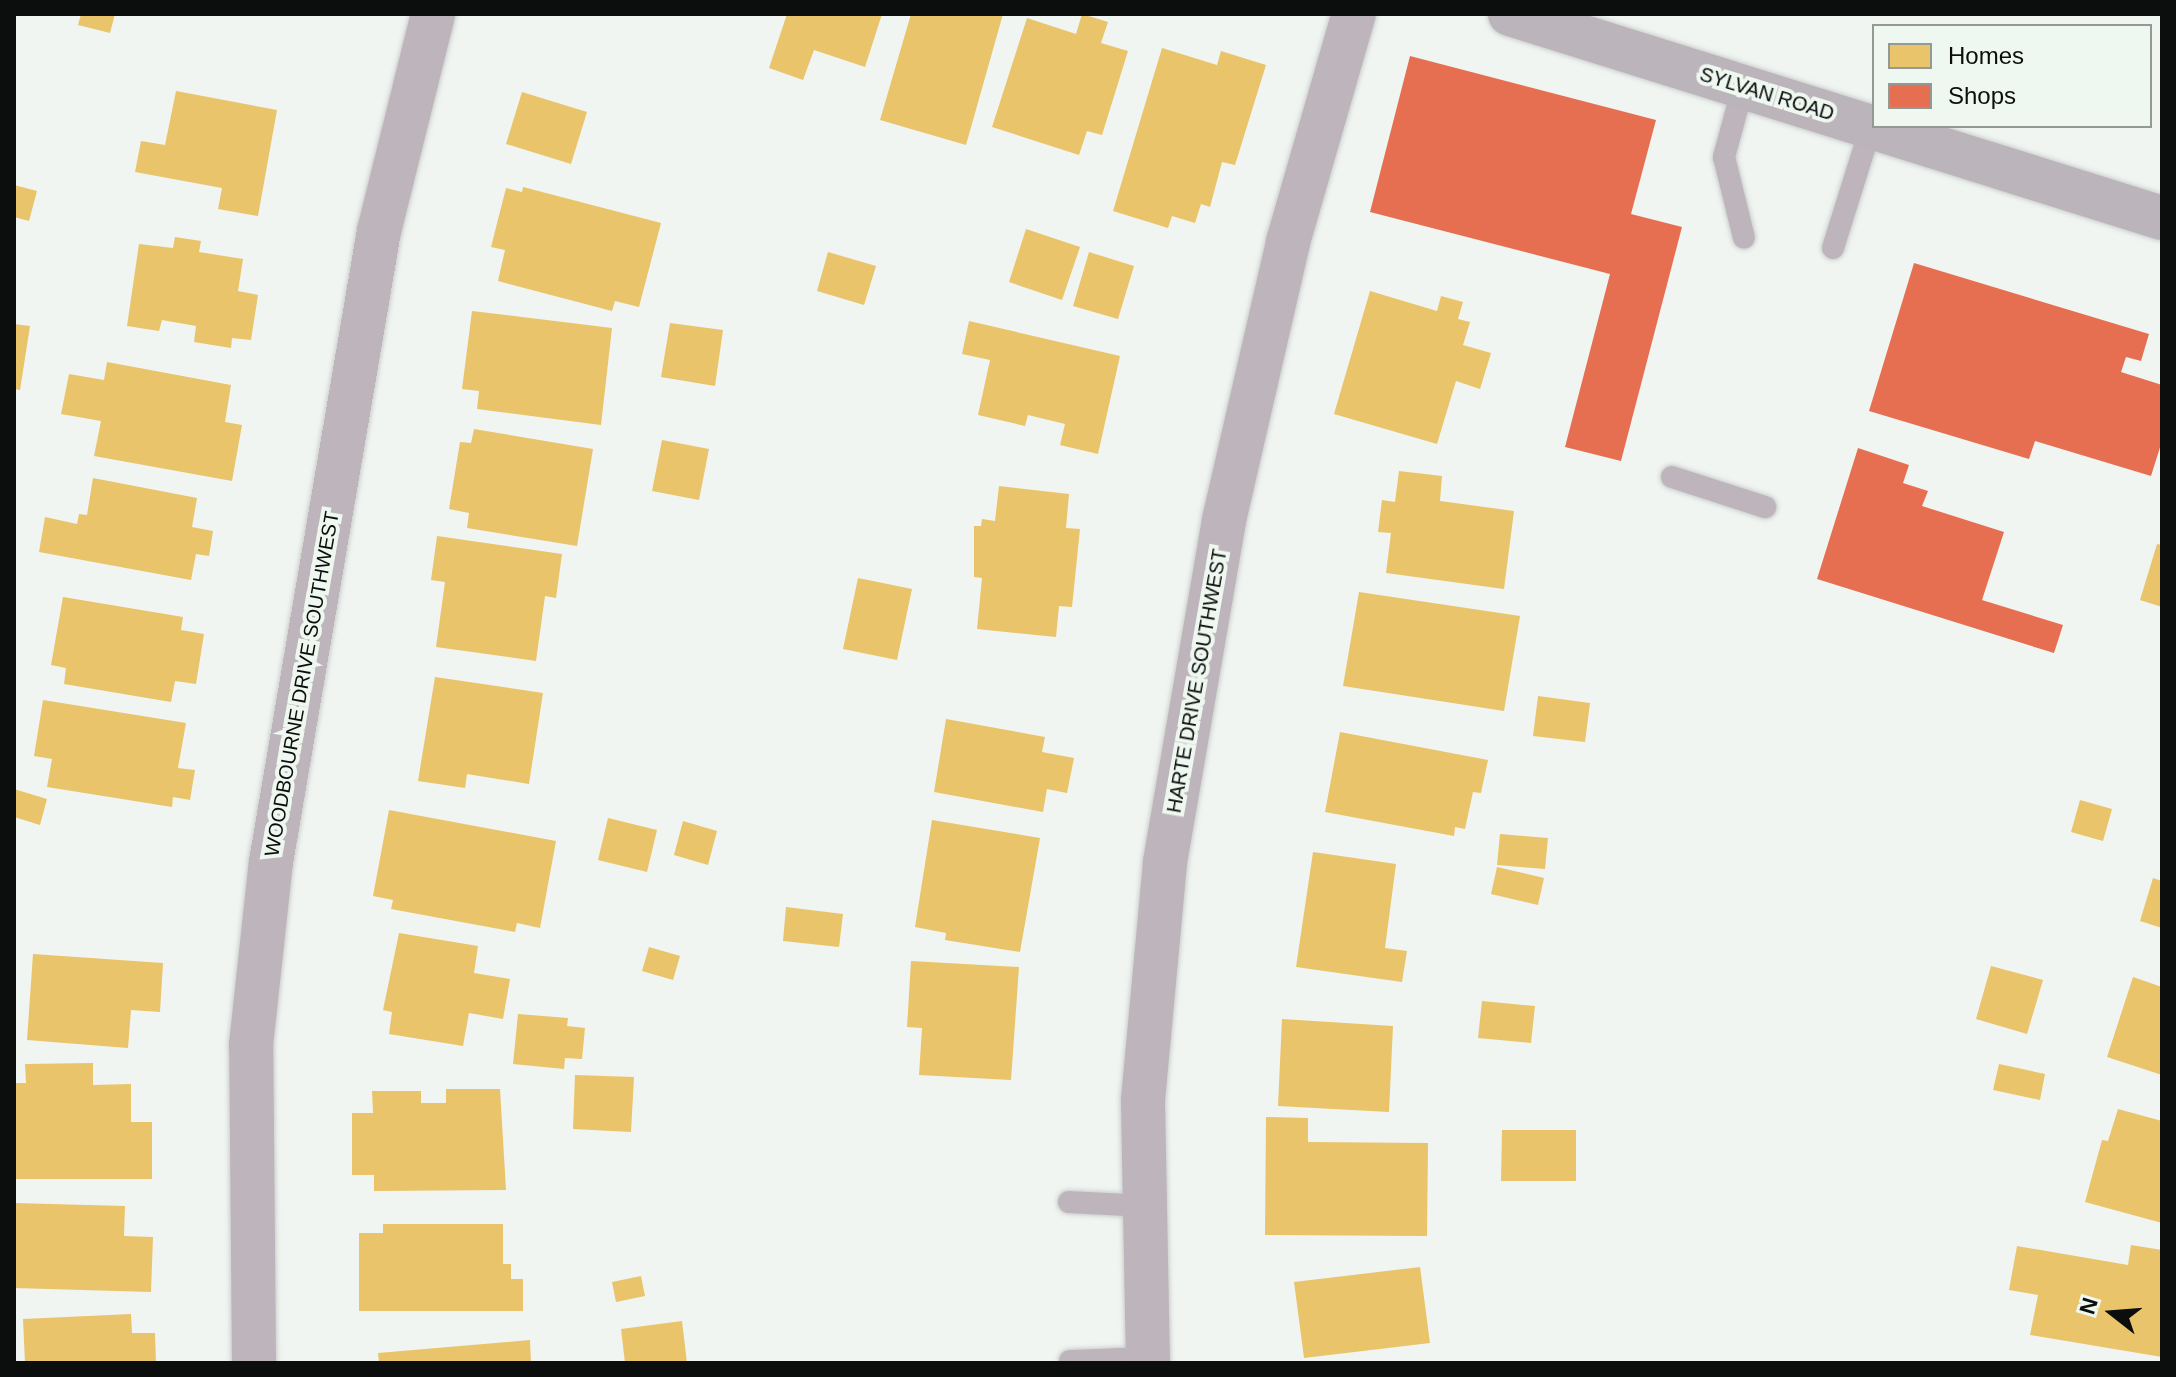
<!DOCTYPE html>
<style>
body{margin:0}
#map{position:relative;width:2176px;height:1377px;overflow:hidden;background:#f0f5f1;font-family:Arial,sans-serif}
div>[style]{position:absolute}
.homes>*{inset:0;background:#e9c46a}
.shops>*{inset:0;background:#e76f51}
.roads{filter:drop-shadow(0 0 2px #cccfcd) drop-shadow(0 0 2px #cccfcd)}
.lane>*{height:22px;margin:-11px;padding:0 11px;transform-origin:11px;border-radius:11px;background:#bdb4bc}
.street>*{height:44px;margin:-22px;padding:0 22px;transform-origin:22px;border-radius:22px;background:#bdb4bc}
.secondary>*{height:44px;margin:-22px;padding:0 22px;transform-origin:22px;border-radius:22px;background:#bbb4ba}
span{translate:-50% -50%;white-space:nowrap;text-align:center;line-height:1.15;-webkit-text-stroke:8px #eef7f0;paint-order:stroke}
.street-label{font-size:20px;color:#0b0e0c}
.frame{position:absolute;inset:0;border:16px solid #0b0e0c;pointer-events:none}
.legend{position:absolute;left:1872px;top:24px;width:280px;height:104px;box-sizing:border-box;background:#eef7f0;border:2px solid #939a95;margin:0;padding:10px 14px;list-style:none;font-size:24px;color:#0b0e0c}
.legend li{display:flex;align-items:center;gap:16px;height:40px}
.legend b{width:40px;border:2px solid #939a95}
.north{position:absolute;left:2072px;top:1273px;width:80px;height:80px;-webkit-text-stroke:6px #eef7f0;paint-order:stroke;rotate:287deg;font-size:22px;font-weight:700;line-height:32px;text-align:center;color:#0b0e0c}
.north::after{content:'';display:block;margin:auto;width:28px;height:36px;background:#0b0e0c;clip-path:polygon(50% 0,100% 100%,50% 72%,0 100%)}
</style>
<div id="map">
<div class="homes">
<div style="clip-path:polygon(81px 14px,115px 14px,110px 33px,78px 25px)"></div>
<div style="clip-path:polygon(787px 14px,882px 14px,865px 67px,814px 50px,803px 80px,769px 68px)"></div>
<div style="clip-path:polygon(911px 14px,1003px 14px,966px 145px,880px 120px)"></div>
<div style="clip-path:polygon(1082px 14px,1108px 22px,1101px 43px,1128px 51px,1102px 135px,1087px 131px,1079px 155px,992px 127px,1027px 18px,1076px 34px)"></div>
<div style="clip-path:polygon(1162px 48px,1217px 65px,1221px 51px,1266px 65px,1235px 165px,1222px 162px,1210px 207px,1201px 204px,1195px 223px,1172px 216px,1168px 228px,1113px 211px)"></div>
<div style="clip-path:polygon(176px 91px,277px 110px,258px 216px,218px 209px,222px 188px,135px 172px,141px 141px,165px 145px)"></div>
<div style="clip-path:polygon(522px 92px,587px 112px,571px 164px,506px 144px)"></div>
<div style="clip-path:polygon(14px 185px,37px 191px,29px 221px,14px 217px)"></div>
<div style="clip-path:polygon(523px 187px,661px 223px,639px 307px,615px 301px,612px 311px,498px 281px,505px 250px,491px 247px,506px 188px,522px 192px)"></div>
<div style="clip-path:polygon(1026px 229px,1080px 247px,1062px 300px,1009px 282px)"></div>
<div style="clip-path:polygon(175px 237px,201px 241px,199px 252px,243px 259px,238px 291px,258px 295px,251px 340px,232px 338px,231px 348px,194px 342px,196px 326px,162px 320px,159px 331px,127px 326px,139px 244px,173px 248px)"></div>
<div style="clip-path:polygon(828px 252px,876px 266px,864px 305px,817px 291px)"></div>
<div style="clip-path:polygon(1089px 252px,1134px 266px,1118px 319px,1073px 306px)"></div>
<div style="clip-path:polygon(1370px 291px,1437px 311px,1441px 296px,1463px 302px,1458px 319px,1470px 322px,1463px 345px,1491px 353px,1480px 389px,1456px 381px,1437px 444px,1334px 414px)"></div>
<div style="clip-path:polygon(472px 311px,612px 328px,601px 425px,477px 409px,479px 391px,462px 389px)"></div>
<div style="clip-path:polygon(969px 321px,1120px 356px,1098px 454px,1060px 445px,1065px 424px,1028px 415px,1025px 426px,978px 415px,990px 360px,962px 354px)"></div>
<div style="clip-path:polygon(670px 323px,723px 330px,715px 386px,661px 377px)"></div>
<div style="clip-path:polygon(14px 324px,30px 326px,20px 390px,14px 389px)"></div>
<div style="clip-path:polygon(107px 362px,231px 385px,225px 422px,242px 425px,232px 481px,94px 456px,101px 421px,61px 414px,69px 374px,104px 380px)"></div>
<div style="clip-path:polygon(474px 429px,593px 449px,577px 546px,467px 528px,469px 513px,449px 509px,460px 442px,471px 443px)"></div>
<div style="clip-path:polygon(662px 440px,709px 449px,699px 500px,652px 491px)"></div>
<div style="clip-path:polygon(1399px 471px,1442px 476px,1440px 501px,1514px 511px,1504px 589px,1386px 573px,1391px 533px,1378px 532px,1382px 500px,1395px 502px)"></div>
<div style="clip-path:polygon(93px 478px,197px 498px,192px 527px,213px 531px,209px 556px,196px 554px,191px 580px,39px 552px,45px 517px,77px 524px,79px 514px,87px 515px)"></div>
<div style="clip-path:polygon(999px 486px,1069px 494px,1066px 528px,1080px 529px,1072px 607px,1059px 606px,1056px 637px,977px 629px,982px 578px,974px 577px,974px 526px,981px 526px,982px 519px,995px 521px)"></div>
<div style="clip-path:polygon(437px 536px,562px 554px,556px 598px,545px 596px,536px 661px,436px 647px,445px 582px,431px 580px)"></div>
<div style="clip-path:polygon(2157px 544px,2162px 545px,2162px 607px,2140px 600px)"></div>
<div style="clip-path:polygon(858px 578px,912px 589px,897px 660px,843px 649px)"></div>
<div style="clip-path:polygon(1359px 592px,1520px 616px,1504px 711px,1343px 686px)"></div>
<div style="clip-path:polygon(63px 597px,183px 617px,181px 630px,204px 634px,196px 684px,175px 681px,171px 702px,64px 684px,66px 668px,51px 665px)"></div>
<div style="clip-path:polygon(435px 677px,543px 693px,529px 784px,467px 774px,465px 788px,418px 781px)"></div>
<div style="clip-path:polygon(1538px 696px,1590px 703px,1585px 742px,1533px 736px)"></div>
<div style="clip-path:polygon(43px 700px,186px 723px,178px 768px,195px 770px,190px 800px,173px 797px,172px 807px,47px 787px,52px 759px,34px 756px)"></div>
<div style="clip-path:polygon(946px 719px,1045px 737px,1042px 752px,1074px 758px,1067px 793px,1047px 789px,1043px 812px,934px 792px)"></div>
<div style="clip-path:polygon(1340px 732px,1488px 760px,1481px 793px,1473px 792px,1465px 829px,1455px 827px,1454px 836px,1325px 812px)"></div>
<div style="clip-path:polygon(14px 789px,47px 799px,40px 825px,14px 817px)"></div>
<div style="clip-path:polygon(2080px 800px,2112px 809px,2103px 841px,2071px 832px)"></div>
<div style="clip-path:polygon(389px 810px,556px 841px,540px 928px,517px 923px,515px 932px,391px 909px,393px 900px,373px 896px)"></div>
<div style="clip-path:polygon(608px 818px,657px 830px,647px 872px,598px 860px)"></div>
<div style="clip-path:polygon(932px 820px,1040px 838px,1020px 952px,945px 940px,946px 933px,915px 927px)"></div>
<div style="clip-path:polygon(683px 821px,717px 831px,708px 865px,674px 855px)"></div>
<div style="clip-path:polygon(1500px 834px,1548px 838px,1545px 869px,1497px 865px)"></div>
<div style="clip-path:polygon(1313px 852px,1396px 864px,1385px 948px,1407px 951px,1402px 982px,1296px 967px)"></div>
<div style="clip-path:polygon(1497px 867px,1544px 878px,1538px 905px,1491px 894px)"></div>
<div style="clip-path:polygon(2153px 878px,2162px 881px,2162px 928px,2140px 921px)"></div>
<div style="clip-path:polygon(786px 907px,843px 914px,839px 947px,783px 941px)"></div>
<div style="clip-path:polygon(399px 933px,478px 946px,474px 973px,510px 979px,503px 1019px,469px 1013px,463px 1046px,389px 1034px,392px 1012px,383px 1010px)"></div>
<div style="clip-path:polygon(649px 947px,680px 956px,673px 980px,642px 971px)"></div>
<div style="clip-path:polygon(33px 954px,163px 963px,160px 1012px,131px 1010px,128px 1048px,27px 1040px)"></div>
<div style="clip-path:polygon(911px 961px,1019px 967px,1011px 1080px,919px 1075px,922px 1028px,907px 1027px)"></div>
<div style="clip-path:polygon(1991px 966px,2043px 980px,2027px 1034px,1976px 1019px)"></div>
<div style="clip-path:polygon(2133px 977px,2162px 987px,2162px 1075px,2107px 1057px)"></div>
<div style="clip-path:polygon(1482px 1001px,1535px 1006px,1531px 1043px,1478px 1038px)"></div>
<div style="clip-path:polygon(518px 1014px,568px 1018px,567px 1026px,585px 1028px,582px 1059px,565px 1058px,564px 1069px,513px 1064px)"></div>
<div style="clip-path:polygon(1282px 1019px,1393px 1026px,1389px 1112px,1278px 1106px)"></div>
<div style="clip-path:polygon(93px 1063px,93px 1085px,131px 1084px,131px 1122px,152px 1122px,152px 1179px,15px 1179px,15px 1083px,26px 1083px,25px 1064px)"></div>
<div style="clip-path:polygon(1999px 1064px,2045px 1074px,2040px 1100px,1993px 1090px)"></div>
<div style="clip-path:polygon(575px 1075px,634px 1077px,631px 1132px,573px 1129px)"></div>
<div style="clip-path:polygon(446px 1089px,500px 1089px,506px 1190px,374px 1191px,374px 1175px,352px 1175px,352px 1113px,373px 1113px,372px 1091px,421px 1091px,421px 1103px,446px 1103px)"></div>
<div style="clip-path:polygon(2118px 1109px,2162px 1121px,2162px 1223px,2085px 1202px,2102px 1140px,2108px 1141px)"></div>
<div style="clip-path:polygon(1266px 1117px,1308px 1118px,1308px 1142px,1428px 1143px,1427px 1236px,1265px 1235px)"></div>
<div style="clip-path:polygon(1502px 1130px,1576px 1130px,1576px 1181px,1501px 1181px)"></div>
<div style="clip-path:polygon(14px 1203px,125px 1206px,124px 1236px,153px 1237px,151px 1292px,14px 1288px)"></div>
<div style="clip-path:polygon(383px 1224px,503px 1224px,503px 1264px,511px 1264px,511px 1279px,523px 1279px,523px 1311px,359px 1311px,359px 1233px,383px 1233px)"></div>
<div style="clip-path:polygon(2131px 1245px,2162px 1250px,2162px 1357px,2030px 1335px,2038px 1295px,2009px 1290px,2017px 1246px,2128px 1265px)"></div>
<div style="clip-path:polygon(1420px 1267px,1430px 1343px,1304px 1358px,1294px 1282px)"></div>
<div style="clip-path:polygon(641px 1276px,645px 1296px,616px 1302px,612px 1282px)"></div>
<div style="clip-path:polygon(131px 1314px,132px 1333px,155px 1333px,156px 1363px,25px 1363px,23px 1319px)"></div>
<div style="clip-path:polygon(682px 1321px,687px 1363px,625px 1363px,621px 1329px)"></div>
<div style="clip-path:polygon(530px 1340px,531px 1363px,379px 1363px,378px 1353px)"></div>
</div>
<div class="shops">
<div style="clip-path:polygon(1410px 56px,1656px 120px,1631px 214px,1682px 227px,1621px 461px,1565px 447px,1610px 274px,1370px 212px)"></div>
<div style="clip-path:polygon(1914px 263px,2149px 334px,2141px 361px,2126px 357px,2121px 372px,2162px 385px,2162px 441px,2151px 476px,2035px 441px,2029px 459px,1869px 411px)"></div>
<div style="clip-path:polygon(1858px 448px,1909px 465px,1903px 483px,1928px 491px,1922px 506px,2004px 532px,1982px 600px,2063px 625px,2054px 653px,1817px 579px)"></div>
</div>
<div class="roads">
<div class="lane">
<div style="left:1743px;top:87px;width:73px;rotate:105.2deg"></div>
<div style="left:1724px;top:157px;width:83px;rotate:76.1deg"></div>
<div style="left:1833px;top:248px;width:127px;rotate:-72.6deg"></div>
<div style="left:1672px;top:477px;width:98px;rotate:17.9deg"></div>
<div style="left:1069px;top:1202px;width:76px;rotate:3deg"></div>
<div style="left:1070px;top:1361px;width:78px;rotate:-2.2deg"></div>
</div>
<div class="street">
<div style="left:254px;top:1363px;width:318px;rotate:-90.5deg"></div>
<div style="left:251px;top:1045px;width:184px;rotate:-83.8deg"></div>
<div style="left:271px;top:862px;width:640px;rotate:-80.29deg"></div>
<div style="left:379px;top:231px;width:224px;rotate:-76deg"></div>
<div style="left:1148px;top:1363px;width:263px;rotate:-91.1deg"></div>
<div style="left:1143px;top:1100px;width:239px;rotate:-84.7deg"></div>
<div style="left:1165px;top:862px;width:347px;rotate:-80.2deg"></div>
<div style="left:1224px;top:520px;width:285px;rotate:-77deg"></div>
<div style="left:1288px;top:242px;width:237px;rotate:-73.9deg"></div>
</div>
<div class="secondary">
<div style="left:1510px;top:14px;width:683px;rotate:17.37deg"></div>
</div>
</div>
<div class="street-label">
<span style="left:1767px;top:94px;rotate:17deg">SYLVAN ROAD</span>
<span style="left:1197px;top:681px;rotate:-80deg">HARTE DRIVE SOUTHWEST</span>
<span style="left:302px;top:684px;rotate:-80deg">WOODBOURNE DRIVE SOUTHWEST</span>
</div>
<div class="frame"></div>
<ul class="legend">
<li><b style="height:22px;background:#e9c46a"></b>Homes</li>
<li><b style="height:22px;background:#e76f51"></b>Shops</li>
</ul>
<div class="north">N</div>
</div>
